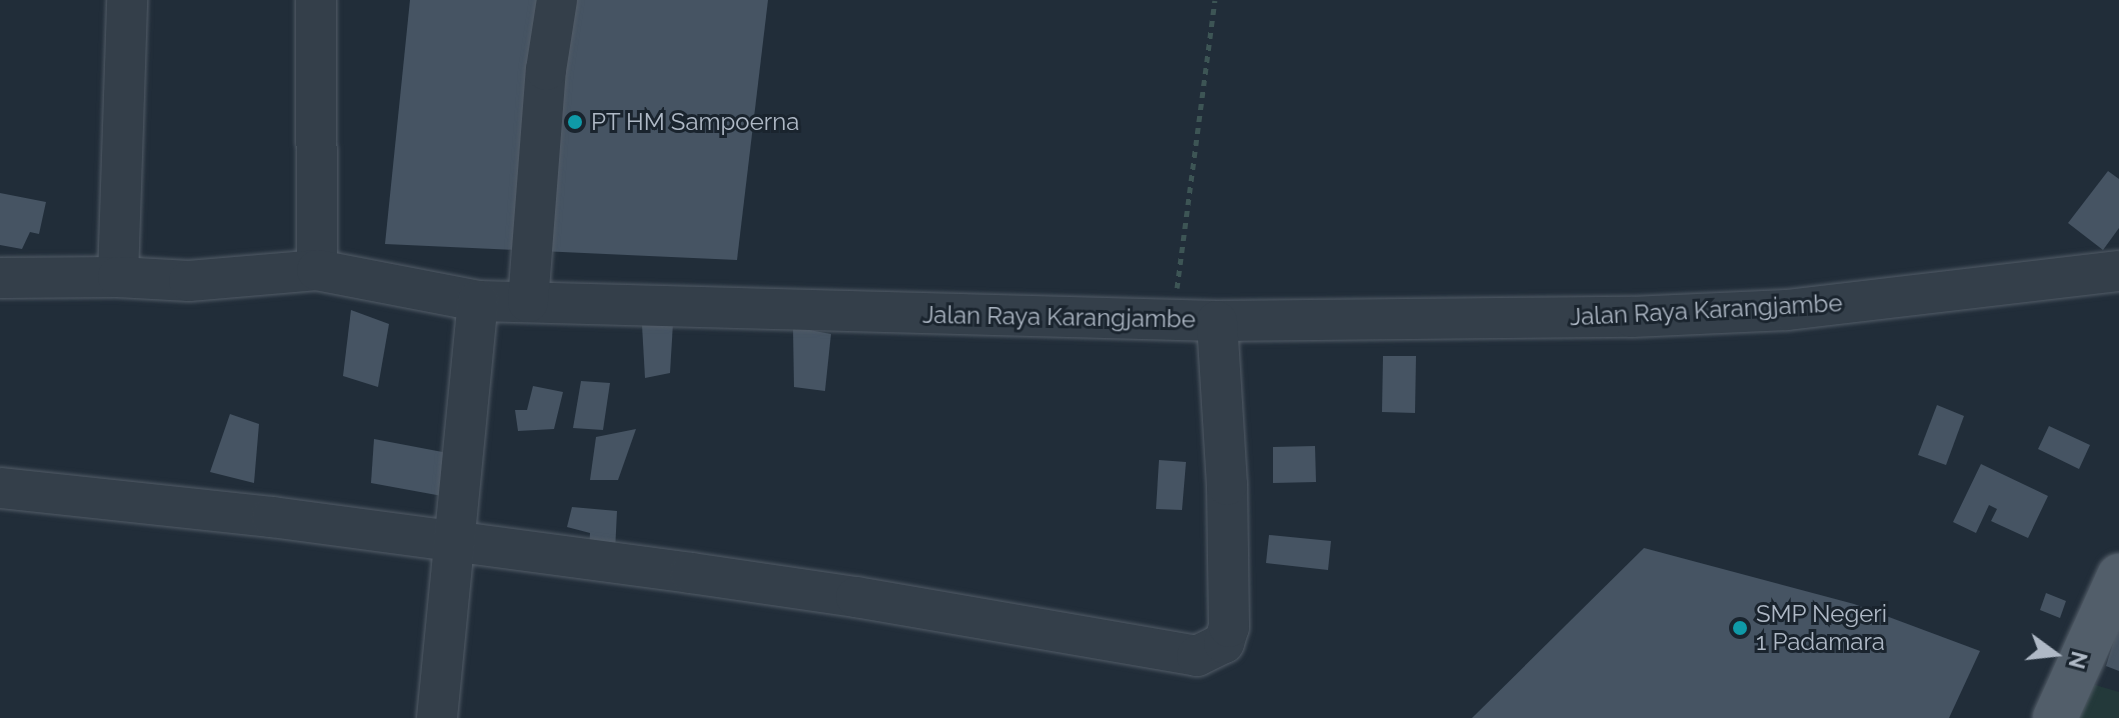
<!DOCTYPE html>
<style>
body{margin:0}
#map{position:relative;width:2119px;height:718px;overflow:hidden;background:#212d39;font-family:Raleway,sans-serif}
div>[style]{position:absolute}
.green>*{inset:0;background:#23393a}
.building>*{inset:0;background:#465463}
.path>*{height:5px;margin-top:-2.5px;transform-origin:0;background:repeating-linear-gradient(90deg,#3d5555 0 6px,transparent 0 12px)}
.roads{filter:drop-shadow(0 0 2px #525c67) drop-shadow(0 0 2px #525c67)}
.minor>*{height:40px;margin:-20px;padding:0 20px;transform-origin:20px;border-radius:20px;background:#343f4a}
.major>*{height:44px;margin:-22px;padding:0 22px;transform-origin:22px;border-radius:22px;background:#525e6a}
.dots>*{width:22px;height:22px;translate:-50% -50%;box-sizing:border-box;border:4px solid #1a242e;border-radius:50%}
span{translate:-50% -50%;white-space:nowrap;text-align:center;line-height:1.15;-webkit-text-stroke:6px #1a242e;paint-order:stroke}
.poi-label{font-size:24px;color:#afb9c6}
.left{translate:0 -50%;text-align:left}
.street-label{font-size:24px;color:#afb9c6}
.north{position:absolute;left:2015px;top:614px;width:80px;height:80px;-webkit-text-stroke:6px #1a242e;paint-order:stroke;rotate:105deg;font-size:22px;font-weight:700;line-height:32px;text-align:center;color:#afb9c6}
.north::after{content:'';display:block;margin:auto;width:28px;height:36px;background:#afb9c6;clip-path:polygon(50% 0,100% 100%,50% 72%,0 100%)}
</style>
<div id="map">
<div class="green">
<div style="clip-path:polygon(2092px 684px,2119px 692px,2119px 718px,2077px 718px)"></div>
</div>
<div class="building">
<div style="clip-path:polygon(410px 0,768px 0,737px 260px,385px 244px)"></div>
<div style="clip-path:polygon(2108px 171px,2119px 179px,2119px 228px,2103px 250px,2068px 223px)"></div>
<div style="clip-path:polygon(0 193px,46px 202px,39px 234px,30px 232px,22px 249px,0 245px)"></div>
<div style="clip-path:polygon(351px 310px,389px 324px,378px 387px,343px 376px)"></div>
<div style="clip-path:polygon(673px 323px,670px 373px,645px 378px,642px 325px)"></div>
<div style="clip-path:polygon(793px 327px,831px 334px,825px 391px,794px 387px)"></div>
<div style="clip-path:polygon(1383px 356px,1416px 356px,1415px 413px,1382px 412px)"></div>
<div style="clip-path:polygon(581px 381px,610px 383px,603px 430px,573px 428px)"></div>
<div style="clip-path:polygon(533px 386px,563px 392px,554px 429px,518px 431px,515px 410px,527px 410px)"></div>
<div style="clip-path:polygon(1937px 405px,1964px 416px,1946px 465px,1918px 455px)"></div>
<div style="clip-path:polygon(230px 414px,259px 424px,254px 483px,210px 472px)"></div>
<div style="clip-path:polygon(2049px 426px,2090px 445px,2079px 469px,2038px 449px)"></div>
<div style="clip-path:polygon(636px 429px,618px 480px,590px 480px,596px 437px)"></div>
<div style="clip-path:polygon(374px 439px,453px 454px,453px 498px,371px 483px)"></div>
<div style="clip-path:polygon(1315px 446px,1316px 482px,1273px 483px,1273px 447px)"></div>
<div style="clip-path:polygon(1159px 460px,1186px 462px,1182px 510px,1156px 509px)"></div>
<div style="clip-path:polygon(1981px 464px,2048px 496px,2028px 538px,1991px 521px,1997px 509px,1989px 505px,1976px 533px,1953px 522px)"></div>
<div style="clip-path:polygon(572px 507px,617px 511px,615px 552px,589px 550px,590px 533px,567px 527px)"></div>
<div style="clip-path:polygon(1269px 535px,1331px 541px,1328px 570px,1266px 563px)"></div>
<div style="clip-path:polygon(1644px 548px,1854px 604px,1980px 651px,1949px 718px,1472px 718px)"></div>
<div style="clip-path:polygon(2046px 593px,2066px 601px,2060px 618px,2040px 610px)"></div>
<div style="clip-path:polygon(2118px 627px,2119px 627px,2119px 671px,2106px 666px)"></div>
</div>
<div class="path">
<div style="left:1177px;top:288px;width:290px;rotate:-82.5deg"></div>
</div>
<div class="roads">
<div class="minor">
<div style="left:316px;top:0;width:270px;rotate:89.8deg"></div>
<div style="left:118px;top:277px;width:277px;rotate:-88.1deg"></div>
<div style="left:0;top:278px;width:118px;rotate:-0.5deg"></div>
<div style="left:118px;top:277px;width:71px;rotate:3.2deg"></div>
<div style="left:189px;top:281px;width:128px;rotate:-4.9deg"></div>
<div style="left:317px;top:270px;width:164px;rotate:10.9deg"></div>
<div style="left:478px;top:301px;width:739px;rotate:1.55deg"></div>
<div style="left:1217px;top:321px;width:415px;rotate:-0.6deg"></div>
<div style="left:1632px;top:317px;width:155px;rotate:-2.6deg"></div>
<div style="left:1787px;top:310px;width:334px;rotate:-6.7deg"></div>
<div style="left:528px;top:302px;width:233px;rotate:-85.6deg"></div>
<div style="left:546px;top:70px;width:71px;rotate:-81.1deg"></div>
<div style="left:0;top:488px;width:274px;rotate:6.1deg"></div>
<div style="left:272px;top:517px;width:423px;rotate:7.6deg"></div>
<div style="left:691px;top:573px;width:167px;rotate:8.3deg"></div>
<div style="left:856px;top:597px;width:346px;rotate:9.8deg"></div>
<div style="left:1197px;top:656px;width:30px;rotate:-26deg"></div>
<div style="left:1224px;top:643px;width:17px;rotate:-73deg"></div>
<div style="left:1229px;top:627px;width:142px;rotate:-90.8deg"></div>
<div style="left:1227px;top:485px;width:164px;rotate:-93.5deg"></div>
<div style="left:437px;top:718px;width:419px;rotate:-84.4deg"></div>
</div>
<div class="major">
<div style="left:2055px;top:718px;width:156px;rotate:-65.7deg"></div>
</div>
</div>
<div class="dots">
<div style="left:575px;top:122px;background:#0f9aa8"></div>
<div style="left:1740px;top:628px;background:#0f9aa8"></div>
</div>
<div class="poi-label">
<span class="left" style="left:591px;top:122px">PT HM Sampoerna</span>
<span class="left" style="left:1756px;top:628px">SMP Negeri<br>1 Padamara</span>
</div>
<div class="street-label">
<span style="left:1706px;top:310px;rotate:-3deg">Jalan Raya Karangjambe</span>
<span style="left:1059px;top:317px;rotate:1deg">Jalan Raya Karangjambe</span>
</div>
<div class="north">N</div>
</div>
